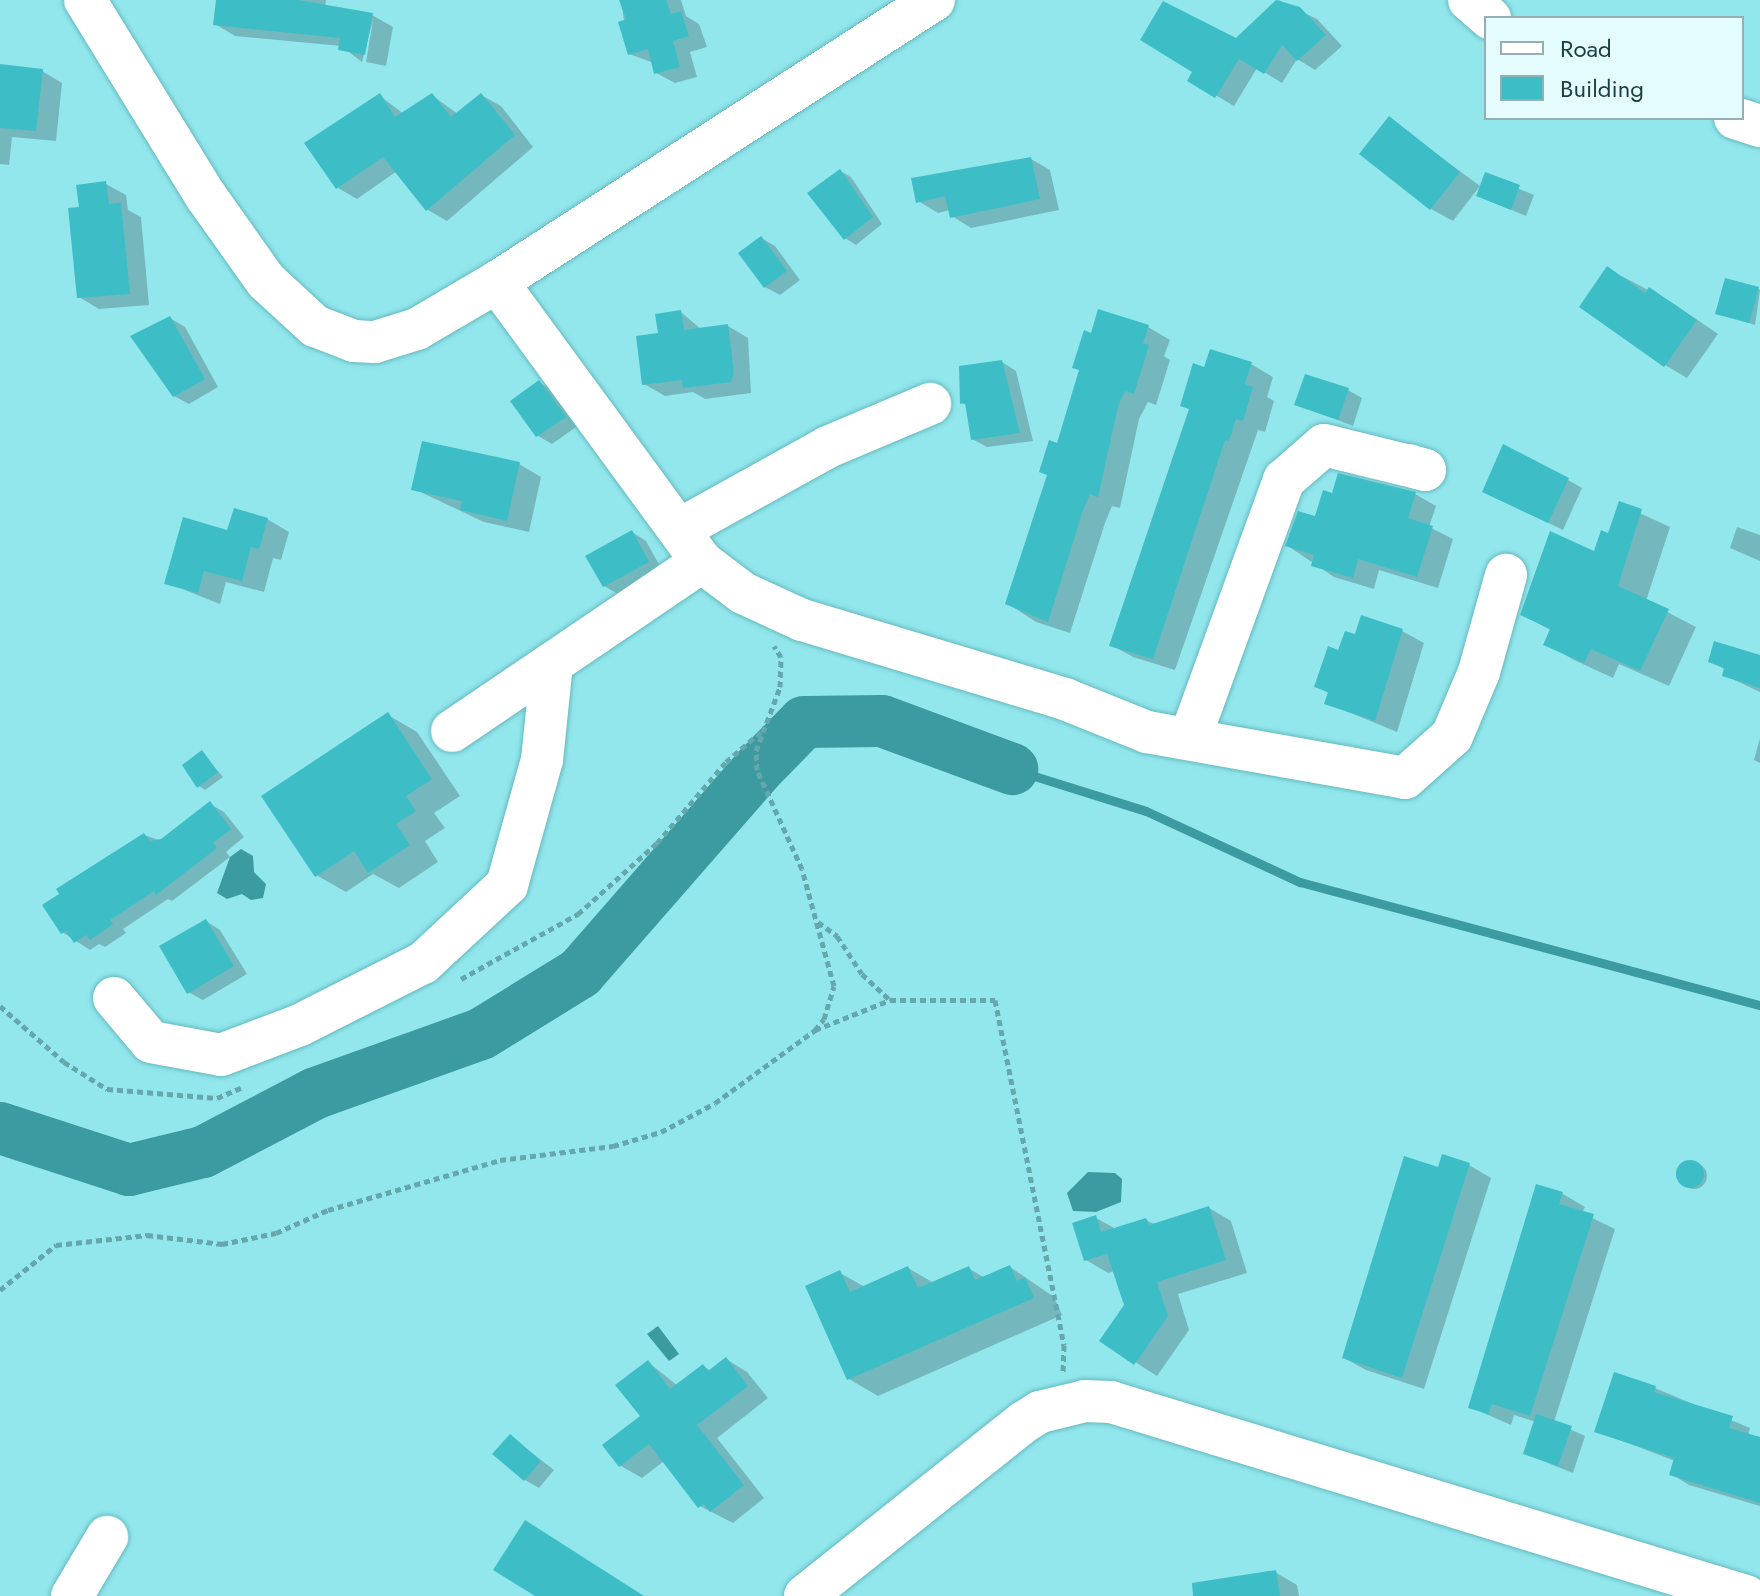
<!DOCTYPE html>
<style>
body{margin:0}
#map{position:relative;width:1760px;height:1596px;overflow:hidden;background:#92e7ed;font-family:Jost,sans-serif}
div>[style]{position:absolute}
.water>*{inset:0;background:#3c9aa1}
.shadow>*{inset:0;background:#0003}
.round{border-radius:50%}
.stream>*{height:9px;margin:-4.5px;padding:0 4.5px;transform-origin:4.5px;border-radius:4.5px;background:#3c9aa1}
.river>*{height:52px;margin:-26px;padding:0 26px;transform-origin:26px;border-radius:26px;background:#3c9aa1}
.building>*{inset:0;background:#3dbec6}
.path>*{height:5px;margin-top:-2.5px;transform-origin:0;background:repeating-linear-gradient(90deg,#64a7ac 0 6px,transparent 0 10px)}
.roads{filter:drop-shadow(0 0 2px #65b9bf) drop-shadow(0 0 2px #65b9bf)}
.minor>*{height:42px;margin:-21px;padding:0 21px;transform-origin:21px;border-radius:21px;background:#fff}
span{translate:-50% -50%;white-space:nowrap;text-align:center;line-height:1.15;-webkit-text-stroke:7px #e5fcfe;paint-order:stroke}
.legend{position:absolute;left:1484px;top:16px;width:260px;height:104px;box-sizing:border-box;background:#e5fcfe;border:2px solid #94b0b2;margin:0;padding:10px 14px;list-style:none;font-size:24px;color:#1a3e41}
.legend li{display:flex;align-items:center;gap:16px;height:40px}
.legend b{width:40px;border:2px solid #94b0b2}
</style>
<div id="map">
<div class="water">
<div style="clip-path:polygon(241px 849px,253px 856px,254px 872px,266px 884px,263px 898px,251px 900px,242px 894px,227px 899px,217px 893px,230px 857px)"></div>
<div style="clip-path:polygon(1088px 1172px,1115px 1173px,1122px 1179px,1121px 1202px,1096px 1212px,1073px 1211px,1067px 1193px)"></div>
<div style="clip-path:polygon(658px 1326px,679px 1354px,669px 1361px,647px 1334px)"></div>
</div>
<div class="shadow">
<div style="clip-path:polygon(218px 0,326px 0,325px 7px,372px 15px,393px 27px,386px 66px,366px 62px,373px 20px,362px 62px,341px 46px,235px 36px,215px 24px)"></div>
<div style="clip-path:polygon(621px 0,681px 0,686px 16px,699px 24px,707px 47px,690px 52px,697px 77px,675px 83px,656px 73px,654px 63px,629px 54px)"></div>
<div style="clip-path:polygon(1278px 0,1317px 19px,1342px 46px,1315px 70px,1297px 59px,1282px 83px,1257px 68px,1234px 106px,1190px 80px)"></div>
<div style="clip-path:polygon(0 67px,42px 71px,62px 83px,56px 141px,12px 137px,9px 165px,0 164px)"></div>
<div style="clip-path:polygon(481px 95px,501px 106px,533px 147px,447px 221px,428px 210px,397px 171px,357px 199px,338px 188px,380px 96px,404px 114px,433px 96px,458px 114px)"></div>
<div style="clip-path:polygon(1389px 119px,1480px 186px,1453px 221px,1431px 209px)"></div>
<div style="clip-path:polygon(1031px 159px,1050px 170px,1059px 210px,971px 228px,952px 216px,950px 210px,938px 213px,918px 201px)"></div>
<div style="clip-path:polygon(840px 171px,851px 177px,882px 224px,856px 245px,845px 238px)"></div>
<div style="clip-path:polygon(1486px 175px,1534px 195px,1526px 216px,1478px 196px)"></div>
<div style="clip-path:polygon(106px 184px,126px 195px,128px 210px,141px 217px,149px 305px,99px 309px,79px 297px,81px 209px)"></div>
<div style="clip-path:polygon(761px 238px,775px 246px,800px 280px,780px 295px,765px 287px)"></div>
<div style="clip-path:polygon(1608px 269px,1671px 302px,1718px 334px,1687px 378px,1665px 365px)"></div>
<div style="clip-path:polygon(1760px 290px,1755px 325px,1717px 313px,1758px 289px)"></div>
<div style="clip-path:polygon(681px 312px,702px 330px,728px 326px,748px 338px,751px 393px,705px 399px,693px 392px,665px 396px,644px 384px,660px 335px)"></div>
<div style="clip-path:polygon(170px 318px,185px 327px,218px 387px,189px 404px,174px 396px,133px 337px)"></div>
<div style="clip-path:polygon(1148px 327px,1170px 340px,1164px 356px,1170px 360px,1156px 405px,1148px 402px,1139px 419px,1120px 508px,1112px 506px,1105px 523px,1070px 633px,1036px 622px,1007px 603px,1092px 335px)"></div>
<div style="clip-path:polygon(1002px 362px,1016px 371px,1033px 441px,987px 447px,972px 439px,968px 406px,962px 403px)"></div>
<div style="clip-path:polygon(1251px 364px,1273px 377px,1267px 397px,1274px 401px,1265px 432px,1258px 430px,1175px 670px,1133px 657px,1111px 645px,1205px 369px)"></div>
<div style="clip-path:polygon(540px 383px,554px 391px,579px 425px,552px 444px,538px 436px,513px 402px)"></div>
<div style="clip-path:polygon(1348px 390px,1362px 398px,1353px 426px,1297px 404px)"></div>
<div style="clip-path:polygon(519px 464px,541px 477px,529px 532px,484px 522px,414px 489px)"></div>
<div style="clip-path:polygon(1568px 480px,1582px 488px,1563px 530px,1484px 492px)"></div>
<div style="clip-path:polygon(1415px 494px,1436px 506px,1429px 527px,1453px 539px,1438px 588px,1379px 570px,1374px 589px,1334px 577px,1288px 546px,1334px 495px)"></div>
<div style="clip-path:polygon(1620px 504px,1670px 527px,1646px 601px,1696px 627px,1669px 686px,1619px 664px,1613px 678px,1574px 660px,1546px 644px,1552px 631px,1522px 614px,1595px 554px,1609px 535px)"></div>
<div style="clip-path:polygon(267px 519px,289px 532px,281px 560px,273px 558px,264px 592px,226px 582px,220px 604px,167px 583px,229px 532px)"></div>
<div style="clip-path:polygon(1737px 527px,1760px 535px,1760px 561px,1730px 548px)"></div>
<div style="clip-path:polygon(632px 532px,646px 541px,662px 570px,618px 594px,604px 586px)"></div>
<div style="clip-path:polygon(1402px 631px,1424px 643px,1397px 732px,1327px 703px,1330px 694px,1316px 686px,1356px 636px)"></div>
<div style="clip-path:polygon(1760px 657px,1760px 692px,1724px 675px,1726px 670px,1710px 661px)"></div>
<div style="clip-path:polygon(388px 715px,417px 732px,460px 796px,434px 813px,445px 828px,425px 841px,438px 862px,399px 888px,373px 874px,346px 892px,316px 875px)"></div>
<div style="clip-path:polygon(1760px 738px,1760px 763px,1754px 760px)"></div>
<div style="clip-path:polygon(202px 753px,223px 777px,205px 790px,199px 786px)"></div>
<div style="clip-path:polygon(210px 804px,224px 812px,244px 837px,226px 852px,230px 857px,172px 901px,168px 899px,123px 929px,126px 933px,105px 947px,99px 944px,90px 950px,62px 932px,144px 835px,162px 841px)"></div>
<div style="clip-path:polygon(206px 921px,220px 930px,247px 974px,203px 1000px,188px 992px)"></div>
<div class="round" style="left:1681px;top:1163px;width:26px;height:26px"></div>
<div style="clip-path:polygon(1469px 1165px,1491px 1178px,1424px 1389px,1366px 1370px,1344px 1358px,1439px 1170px)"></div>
<div style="clip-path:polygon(1537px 1186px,1563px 1194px,1585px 1207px,1582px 1213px,1615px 1229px,1554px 1422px,1585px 1436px,1573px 1473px,1525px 1454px,1536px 1422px,1514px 1415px,1511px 1425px,1470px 1407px)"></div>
<div style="clip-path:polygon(1209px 1208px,1231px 1221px,1247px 1273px,1178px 1294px,1189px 1330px,1157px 1376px,1102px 1341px,1126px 1306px,1115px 1271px,1108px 1273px,1086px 1260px,1096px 1218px,1116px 1229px,1146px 1220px,1156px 1225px)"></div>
<div style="clip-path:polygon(1010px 1267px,1054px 1297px,1062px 1315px,878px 1396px,849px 1379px,840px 1273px,865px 1287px,908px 1268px,934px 1283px,968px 1268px,985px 1278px)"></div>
<div style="clip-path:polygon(726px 1359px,747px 1372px,768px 1398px,717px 1438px,764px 1498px,733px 1523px,700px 1506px,664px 1461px,642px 1478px,621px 1466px,605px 1446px,642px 1417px,648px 1362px,678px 1386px,703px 1366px,711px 1371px)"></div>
<div style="clip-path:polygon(1655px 1388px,1750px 1428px,1748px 1436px,1760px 1439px,1760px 1506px,1689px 1485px,1671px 1474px,1675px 1461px,1596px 1431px)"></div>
<div style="clip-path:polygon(510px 1436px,554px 1470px,539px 1488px,525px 1480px)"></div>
<div style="clip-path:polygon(1275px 1572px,1297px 1585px,1299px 1596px,1237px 1596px)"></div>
</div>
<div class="stream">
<div style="left:1012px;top:769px;width:140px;rotate:17.4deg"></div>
<div style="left:1146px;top:811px;width:170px;rotate:24.8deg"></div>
<div style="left:1300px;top:882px;width:476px;rotate:15deg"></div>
</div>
<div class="river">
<div style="left:0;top:1128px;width:136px;rotate:18deg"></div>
<div style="left:129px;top:1170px;width:76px;rotate:-13.7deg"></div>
<div style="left:203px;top:1152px;width:127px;rotate:-27.6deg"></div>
<div style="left:316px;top:1093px;width:175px;rotate:-19.7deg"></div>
<div style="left:481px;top:1034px;width:116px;rotate:-31.6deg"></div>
<div style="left:580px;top:973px;width:269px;rotate:-48.9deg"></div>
<div style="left:757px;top:770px;width:67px;rotate:-45.6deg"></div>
<div style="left:804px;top:722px;width:78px;rotate:-0.7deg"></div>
<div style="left:882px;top:721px;width:139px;rotate:20.3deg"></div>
</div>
<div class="building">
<div style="clip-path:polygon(216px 0,298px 0,373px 13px,365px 55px,338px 50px,340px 38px,213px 25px)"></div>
<div style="clip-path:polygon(619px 0,666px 0,671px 14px,681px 11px,689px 36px,673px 41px,680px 67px,654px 74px,648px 49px,628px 55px,618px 22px,626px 19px)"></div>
<div style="clip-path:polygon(1276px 0,1300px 7px,1326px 35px,1297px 61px,1282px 45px,1264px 74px,1239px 59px,1215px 98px,1187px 81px,1192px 72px,1140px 40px,1163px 1px,1236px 38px)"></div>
<div style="clip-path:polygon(0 64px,43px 69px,36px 131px,0 128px)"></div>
<div style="clip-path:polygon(380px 93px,395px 117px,432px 93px,451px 117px,481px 93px,515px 135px,426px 211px,383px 157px,336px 189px,304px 143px)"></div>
<div style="clip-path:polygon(1389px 116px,1460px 172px,1430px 210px,1359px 154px)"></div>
<div style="clip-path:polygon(1031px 157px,1040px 199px,950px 218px,945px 196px,916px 203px,911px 178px)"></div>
<div style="clip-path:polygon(840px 169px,873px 217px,844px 240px,807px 193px)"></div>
<div style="clip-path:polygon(1485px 172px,1520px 185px,1511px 210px,1476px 196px)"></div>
<div style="clip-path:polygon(106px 181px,109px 204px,121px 203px,130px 294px,77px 298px,68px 208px,79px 207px,76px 185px)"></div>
<div style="clip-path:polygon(761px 236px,787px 271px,764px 288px,738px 253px)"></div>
<div style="clip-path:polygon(1607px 266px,1645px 293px,1649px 287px,1697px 320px,1664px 367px,1579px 307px)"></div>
<div style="clip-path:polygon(1725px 278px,1759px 287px,1749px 323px,1715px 314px)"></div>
<div style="clip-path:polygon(1098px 309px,1149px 325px,1143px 343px,1149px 345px,1134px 394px,1125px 391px,1118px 406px,1098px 497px,1090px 494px,1083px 510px,1048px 622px,1005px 604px,1047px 475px,1039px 472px,1049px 440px,1057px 443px,1079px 370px,1072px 368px,1084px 330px,1091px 333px)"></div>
<div style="clip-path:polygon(681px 310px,684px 330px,728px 324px,734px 373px,731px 382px,683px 388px,682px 380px,642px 385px,636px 336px,658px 333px,655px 314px)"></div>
<div style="clip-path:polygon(170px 316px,205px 379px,173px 397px,130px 336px)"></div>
<div style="clip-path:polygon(1210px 349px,1252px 362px,1245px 384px,1253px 387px,1243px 421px,1236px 419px,1229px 441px,1225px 440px,1153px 659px,1109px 646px,1189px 409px,1180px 406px,1193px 363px,1204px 367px)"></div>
<div style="clip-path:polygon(1002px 360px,1020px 433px,971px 440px,965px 403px,960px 404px,959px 366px)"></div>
<div style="clip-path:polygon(1305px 374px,1349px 388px,1338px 420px,1294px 405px)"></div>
<div style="clip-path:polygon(539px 380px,566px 417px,536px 437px,510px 401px)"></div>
<div style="clip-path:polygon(422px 441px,520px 462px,507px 521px,460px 510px,462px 501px,411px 490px)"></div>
<div style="clip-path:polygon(1503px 444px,1569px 478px,1548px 523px,1482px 492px)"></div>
<div style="clip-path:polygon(1338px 473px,1416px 492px,1408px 518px,1433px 526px,1417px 577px,1358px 559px,1353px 578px,1311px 566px,1314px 555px,1285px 546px,1298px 511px,1315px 516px,1323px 490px,1332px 493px)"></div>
<div style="clip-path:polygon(1619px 501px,1642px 509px,1618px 586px,1669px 609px,1640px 671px,1591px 649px,1584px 663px,1543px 645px,1550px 629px,1520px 615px,1550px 531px,1594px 551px,1601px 530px,1608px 533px)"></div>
<div style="clip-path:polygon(234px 508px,268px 518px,259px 549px,251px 547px,242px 581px,204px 571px,198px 593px,164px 584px,183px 517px,227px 530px)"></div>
<div style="clip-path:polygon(632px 530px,649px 562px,603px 587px,585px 556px)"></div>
<div style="clip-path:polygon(1361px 615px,1403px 629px,1375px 721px,1324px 704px,1328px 692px,1314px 687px,1328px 646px,1338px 650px,1345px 631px,1355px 634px)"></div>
<div style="clip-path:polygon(1714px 641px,1760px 655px,1760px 688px,1722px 676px,1724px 668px,1708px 662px)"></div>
<div style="clip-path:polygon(388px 712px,432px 779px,406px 796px,416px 811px,396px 824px,410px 845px,368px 873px,354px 851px,315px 877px,261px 796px)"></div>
<div style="clip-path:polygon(202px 750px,218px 772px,197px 788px,182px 765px)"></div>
<div style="clip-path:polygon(210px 801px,231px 829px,213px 843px,217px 848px,156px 895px,154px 891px,110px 920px,113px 924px,90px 940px,86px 935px,74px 943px,66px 931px,61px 934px,42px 905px,59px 894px,56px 889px,144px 833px,150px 841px,161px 839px)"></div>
<div style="clip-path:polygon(206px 919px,234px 966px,187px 994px,159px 946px)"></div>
<div style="clip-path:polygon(1442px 1154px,1470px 1163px,1402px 1378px,1342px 1358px,1404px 1156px,1438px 1167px)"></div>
<div class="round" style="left:1676px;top:1160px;width:28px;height:28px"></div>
<div style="clip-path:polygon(1536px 1184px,1563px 1192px,1559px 1204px,1594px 1214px,1530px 1416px,1492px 1404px,1488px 1414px,1468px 1408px)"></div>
<div style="clip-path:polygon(1209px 1206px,1226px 1260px,1157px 1282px,1168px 1316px,1134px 1365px,1099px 1341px,1124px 1305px,1107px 1254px,1084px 1261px,1072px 1223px,1096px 1215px,1101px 1232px,1146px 1218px,1149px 1225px)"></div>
<div style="clip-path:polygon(1010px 1265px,1017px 1281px,1025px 1277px,1034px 1298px,847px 1380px,805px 1286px,840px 1270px,850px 1292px,908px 1266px,918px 1288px,969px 1266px,975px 1280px)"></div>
<div style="clip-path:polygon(726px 1357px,748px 1386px,697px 1425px,744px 1485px,710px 1512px,704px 1504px,698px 1508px,649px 1444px,619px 1467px,602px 1445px,640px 1416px,615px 1385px,648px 1360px,670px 1389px,703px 1364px,708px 1371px)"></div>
<div style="clip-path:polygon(1614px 1372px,1656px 1386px,1654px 1392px,1733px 1416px,1729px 1428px,1760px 1437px,1760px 1503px,1669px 1475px,1674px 1458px,1594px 1432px)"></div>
<div style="clip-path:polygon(1536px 1414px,1572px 1426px,1558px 1466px,1523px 1454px)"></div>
<div style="clip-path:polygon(510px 1434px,541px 1461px,524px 1481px,492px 1454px)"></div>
<div style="clip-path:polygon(525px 1520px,644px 1596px,535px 1596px,493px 1570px)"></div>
<div style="clip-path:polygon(1276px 1570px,1280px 1596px,1193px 1596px,1192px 1583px)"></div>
</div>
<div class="path">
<div style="left:818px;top:922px;width:24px;rotate:36deg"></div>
<div style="left:837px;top:936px;width:45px;rotate:56.7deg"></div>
<div style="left:862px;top:974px;width:38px;rotate:43deg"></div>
<div style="left:461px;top:979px;width:134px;rotate:-29.1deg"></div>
<div style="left:578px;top:914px;width:106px;rotate:-41.9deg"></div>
<div style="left:657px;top:843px;width:106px;rotate:-49.6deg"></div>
<div style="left:726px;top:762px;width:48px;rotate:-40.7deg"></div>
<div style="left:0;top:1006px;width:85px;rotate:41.2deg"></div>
<div style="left:64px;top:1062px;width:51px;rotate:32.1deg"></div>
<div style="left:107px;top:1089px;width:110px;rotate:4.7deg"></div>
<div style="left:217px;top:1098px;width:26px;rotate:-23deg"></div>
<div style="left:815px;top:1030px;width:81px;rotate:-21.8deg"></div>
<div style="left:890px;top:1000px;width:105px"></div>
<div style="left:995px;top:1000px;width:352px;rotate:78.7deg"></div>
<div style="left:1064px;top:1345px;width:27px;rotate:92deg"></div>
<div style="left:0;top:1290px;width:72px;rotate:-38.8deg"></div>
<div style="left:56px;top:1245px;width:92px;rotate:-6.3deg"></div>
<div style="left:147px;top:1235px;width:76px;rotate:6.8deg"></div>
<div style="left:222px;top:1244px;width:55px;rotate:-11.5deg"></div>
<div style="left:276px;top:1233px;width:57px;rotate:-23.9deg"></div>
<div style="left:328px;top:1210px;width:179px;rotate:-16.2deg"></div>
<div style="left:500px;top:1160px;width:114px;rotate:-7.1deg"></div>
<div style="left:613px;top:1146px;width:50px;rotate:-16.3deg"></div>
<div style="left:661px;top:1132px;width:61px;rotate:-28.2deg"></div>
<div style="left:715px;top:1103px;width:124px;rotate:-36.1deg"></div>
<div style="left:815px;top:1030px;width:14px;rotate:-51deg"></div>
<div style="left:824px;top:1019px;width:34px;rotate:-73deg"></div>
<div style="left:834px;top:986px;width:121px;rotate:-105.3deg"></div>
<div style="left:802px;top:869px;width:109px;rotate:-114.4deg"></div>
<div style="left:757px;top:770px;width:19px;rotate:-93deg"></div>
<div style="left:756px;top:751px;width:68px;rotate:-69.4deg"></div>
<div style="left:780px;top:687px;width:30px;rotate:-88deg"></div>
<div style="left:781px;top:657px;width:13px;rotate:-122deg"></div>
</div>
<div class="roads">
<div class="minor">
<div style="left:85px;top:0;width:229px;rotate:58.4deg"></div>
<div style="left:205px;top:195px;width:105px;rotate:54.7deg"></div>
<div style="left:266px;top:281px;width:67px;rotate:42.6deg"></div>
<div style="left:315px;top:326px;width:42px;rotate:21deg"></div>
<div style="left:354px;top:341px;width:21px;rotate:3deg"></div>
<div style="left:375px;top:342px;width:44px;rotate:-17.2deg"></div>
<div style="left:417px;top:329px;width:93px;rotate:-30.4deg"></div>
<div style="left:497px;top:282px;width:520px;rotate:-32.83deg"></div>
<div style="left:1469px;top:0;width:28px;rotate:41deg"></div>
<div style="left:1735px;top:118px;width:26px;rotate:18deg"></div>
<div style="left:497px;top:282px;width:347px;rotate:53.8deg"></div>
<div style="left:702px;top:562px;width:51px;rotate:37.1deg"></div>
<div style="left:743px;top:593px;width:65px;rotate:24.6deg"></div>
<div style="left:802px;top:620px;width:275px;rotate:16.7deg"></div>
<div style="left:1065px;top:699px;width:88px;rotate:21.9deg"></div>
<div style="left:1147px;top:732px;width:262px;rotate:10.1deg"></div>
<div style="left:1405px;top:778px;width:63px;rotate:-41.8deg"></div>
<div style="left:1452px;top:736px;width:69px;rotate:-67.1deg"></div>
<div style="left:1479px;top:672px;width:101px;rotate:-74.4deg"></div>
<div style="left:680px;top:529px;width:169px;rotate:-29deg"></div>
<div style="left:828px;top:447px;width:111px;rotate:-22.9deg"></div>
<div style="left:452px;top:731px;width:302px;rotate:-34.1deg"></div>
<div style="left:1190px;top:738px;width:275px;rotate:-70deg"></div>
<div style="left:1284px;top:480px;width:53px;rotate:-41.2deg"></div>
<div style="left:1324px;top:445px;width:104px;rotate:13.9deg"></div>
<div style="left:1425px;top:470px;width:17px;rotate:-163deg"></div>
<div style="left:114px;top:998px;width:57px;rotate:49.9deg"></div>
<div style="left:151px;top:1042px;width:71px;rotate:10.5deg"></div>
<div style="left:221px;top:1055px;width:85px;rotate:-20.8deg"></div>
<div style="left:300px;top:1025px;width:138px;rotate:-26.8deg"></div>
<div style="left:423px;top:963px;width:115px;rotate:-42.9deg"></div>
<div style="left:507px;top:885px;width:130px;rotate:-74.4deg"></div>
<div style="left:542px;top:760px;width:97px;rotate:-84.1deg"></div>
<div style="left:72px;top:1596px;width:69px;rotate:-59.3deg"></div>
<div style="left:805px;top:1596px;width:280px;rotate:-38.5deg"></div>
<div style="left:1024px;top:1422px;width:19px;rotate:-32deg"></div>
<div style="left:1040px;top:1412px;width:46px;rotate:-13.7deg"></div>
<div style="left:1085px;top:1401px;width:26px;rotate:2deg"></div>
<div style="left:1111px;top:1402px;width:664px;rotate:16.99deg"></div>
</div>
</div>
<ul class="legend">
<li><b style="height:10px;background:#fff"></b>Road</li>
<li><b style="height:22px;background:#3dbec6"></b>Building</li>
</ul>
</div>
